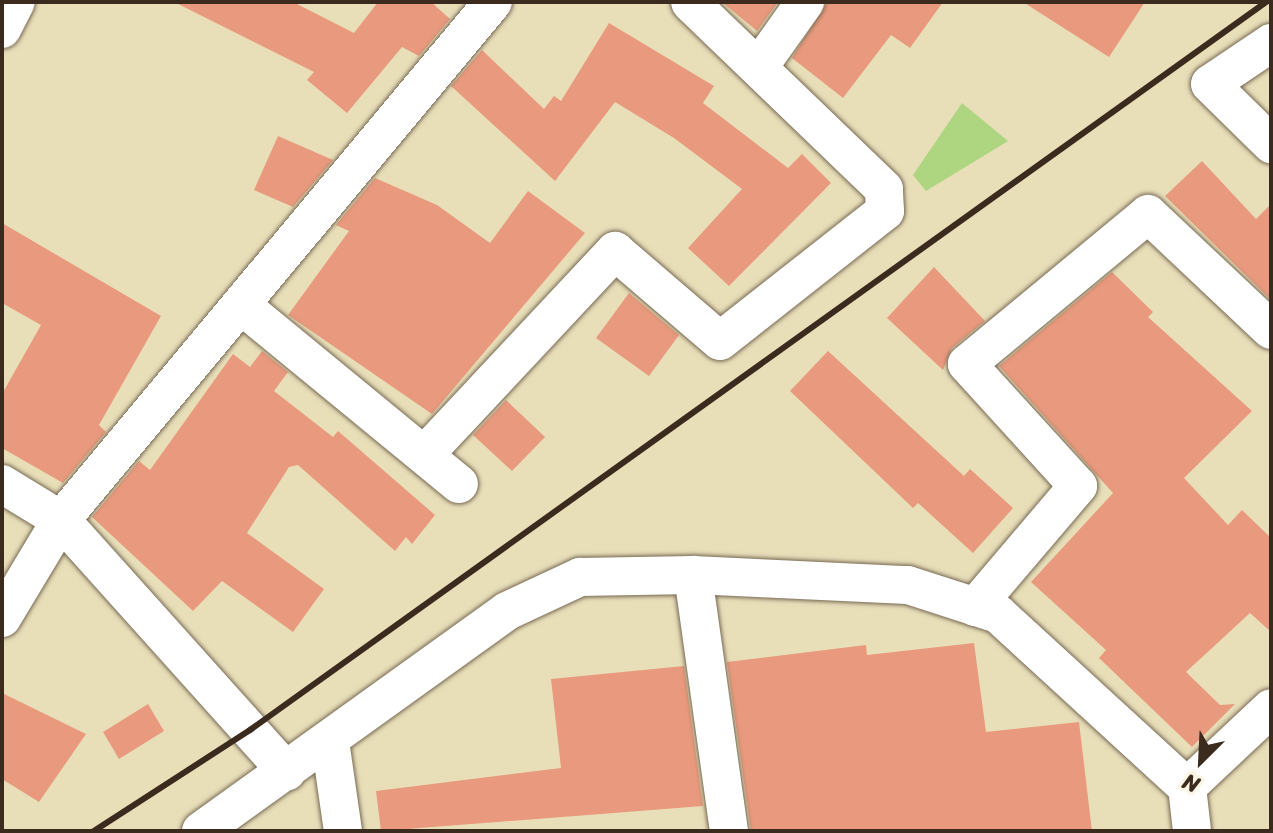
<!DOCTYPE html>
<style>
body{margin:0}
#map{position:relative;width:1273px;height:833px;overflow:hidden;background:#e8dfb9;font-family:Sriracha,sans-serif}
div>[style]{position:absolute}
.green>*{inset:0;background:#aed57f}
.building>*{inset:0;background:#e99a7e}
.roads{filter:drop-shadow(0 0 2px #786954) drop-shadow(0 0 2px #786954)}
.minor>*{height:38px;margin:-19px;padding:0 19px;transform-origin:19px;border-radius:19px;background:#fff}
.rail>*{height:6px;margin:-3px;padding:0 3px;transform-origin:3px;border-radius:3px;background:#3b2a1e}
span{translate:-50% -50%;white-space:nowrap;text-align:center;line-height:1.15;-webkit-text-stroke:7px #fcf5e5;paint-order:stroke}
.frame{position:absolute;inset:0;border:4px solid #3b2a1e;pointer-events:none}
.north{position:absolute;left:1161px;top:721px;width:80px;height:80px;-webkit-text-stroke:6px #fcf5e5;paint-order:stroke;rotate:204deg;font-size:22px;font-weight:700;line-height:32px;text-align:center;color:#3b2a1e}
.north::after{content:'';display:block;margin:auto;width:28px;height:36px;background:#3b2a1e;clip-path:polygon(50% 0,100% 100%,50% 72%,0 100%)}
</style>
<div id="map">
<div class="green">
<div style="clip-path:polygon(962px 103px,1008px 141px,926px 191px,913px 175px)"></div>
</div>
<div class="building">
<div style="clip-path:polygon(174px 2px,293px 2px,354px 33px,378px 2px,431px 2px,450px 19px,419px 56px,402px 47px,347px 113px,307px 80px,314px 72px)"></div>
<div style="clip-path:polygon(722px 2px,778px 2px,757px 31px)"></div>
<div style="clip-path:polygon(827px 2px,943px 2px,910px 48px,891px 35px,843px 98px,792px 58px)"></div>
<div style="clip-path:polygon(1023px 2px,1145px 2px,1109px 57px)"></div>
<div style="clip-path:polygon(609px 23px,714px 86px,703px 103px,788px 168px,802px 154px,831px 183px,729px 286px,688px 248px,742px 189px,674px 138px,615px 102px,555px 181px,451px 86px,482px 50px,544px 109px,554px 96px,561px 101px)"></div>
<div style="clip-path:polygon(278px 136px,333px 160px,293px 207px,254px 190px)"></div>
<div style="clip-path:polygon(1202px 161px,1256px 219px,1271px 204px,1271px 300px,1165px 196px)"></div>
<div style="clip-path:polygon(375px 178px,437px 205px,490px 243px,528px 191px,585px 233px,432px 414px,288px 315px,349px 231px,336px 225px)"></div>
<div style="clip-path:polygon(2px 223px,161px 316px,99px 425px,106px 432px,63px 483px,2px 448px,2px 394px,41px 325px,2px 303px)"></div>
<div style="clip-path:polygon(934px 267px,985px 321px,952px 348px,943px 370px,887px 318px)"></div>
<div style="clip-path:polygon(1112px 272px,1153px 312px,1148px 317px,1252px 411px,1184px 478px,1228px 525px,1242px 510px,1271px 538px,1271px 632px,1250px 613px,1186px 672px,1220px 705px,1235px 704px,1192px 747px,1099px 658px,1106px 650px,1031px 582px,1113px 493px,999px 366px)"></div>
<div style="clip-path:polygon(629px 293px,679px 335px,649px 376px,596px 338px)"></div>
<div style="clip-path:polygon(262px 351px,288px 372px,274px 391px,333px 437px,338px 431px,435px 515px,412px 544px,406px 537px,395px 551px,298px 465px,289px 467px,247px 533px,324px 589px,293px 632px,222px 581px,193px 611px,92px 517px,139px 461px,150px 470px,233px 354px,250px 367px)"></div>
<div style="clip-path:polygon(828px 351px,964px 476px,970px 469px,1013px 508px,973px 553px,918px 503px,913px 508px,790px 391px)"></div>
<div style="clip-path:polygon(506px 400px,545px 437px,512px 471px,473px 435px)"></div>
<div style="clip-path:polygon(974px 643px,986px 732px,1079px 722px,1092px 831px,751px 831px,727px 662px,866px 645px,867px 655px)"></div>
<div style="clip-path:polygon(684px 666px,703px 806px,381px 831px,376px 791px,561px 768px,551px 679px)"></div>
<div style="clip-path:polygon(2px 693px,86px 734px,39px 802px,2px 779px)"></div>
<div style="clip-path:polygon(148px 704px,164px 731px,119px 759px,103px 732px)"></div>
</div>
<div class="roads">
<div class="minor">
<div style="left:2px;top:29px;width:30px;rotate:-63deg"></div>
<div style="left:1271px;top:43px;width:73px;rotate:146.1deg"></div>
<div style="left:1210px;top:84px;width:86px;rotate:44.5deg"></div>
<div style="left:761px;top:64px;width:76px;rotate:-54.6deg"></div>
<div style="left:241px;top:305px;width:282px;rotate:39.4deg"></div>
<div style="left:426px;top:453px;width:277px;rotate:-46.9deg"></div>
<div style="left:615px;top:251px;width:138px;rotate:40.6deg"></div>
<div style="left:720px;top:341px;width:210px;rotate:-38.2deg"></div>
<div style="left:885px;top:211px;width:22px;rotate:-93deg"></div>
<div style="left:884px;top:189px;width:269px;rotate:-136.1deg"></div>
<div style="left:2px;top:484px;width:69px;rotate:31.4deg"></div>
<div style="left:61px;top:520px;width:338px;rotate:48.1deg"></div>
<div style="left:693px;top:575px;width:259px;rotate:82deg"></div>
<div style="left:975px;top:607px;width:159px;rotate:-49.6deg"></div>
<div style="left:1078px;top:486px;width:165px;rotate:-132.3deg"></div>
<div style="left:967px;top:364px;width:235px;rotate:-39.6deg"></div>
<div style="left:1148px;top:214px;width:169px;rotate:43.3deg"></div>
<div style="left:2px;top:618px;width:114px;rotate:-59deg"></div>
<div style="left:61px;top:520px;width:674px;rotate:-50.17deg"></div>
<div style="left:330px;top:741px;width:91px;rotate:81.8deg"></div>
<div style="left:1187px;top:787px;width:115px;rotate:-43.2deg"></div>
<div style="left:201px;top:831px;width:377px;rotate:-35.7deg"></div>
<div style="left:507px;top:611px;width:81px;rotate:-25deg"></div>
<div style="left:580px;top:577px;width:113px;rotate:-1deg"></div>
<div style="left:693px;top:575px;width:215px;rotate:2.7deg"></div>
<div style="left:908px;top:585px;width:95px;rotate:17.9deg"></div>
<div style="left:998px;top:614px;width:256px;rotate:42.5deg"></div>
<div style="left:1187px;top:787px;width:44px;rotate:83.5deg"></div>
</div>
</div>
<div class="rail">
<div style="left:94px;top:831px;width:186px;rotate:-32.9deg"></div>
<div style="left:250px;top:730px;width:1250px;rotate:-35.62deg"></div>
</div>
<div class="frame"></div>
<div class="north">N</div>
</div>
